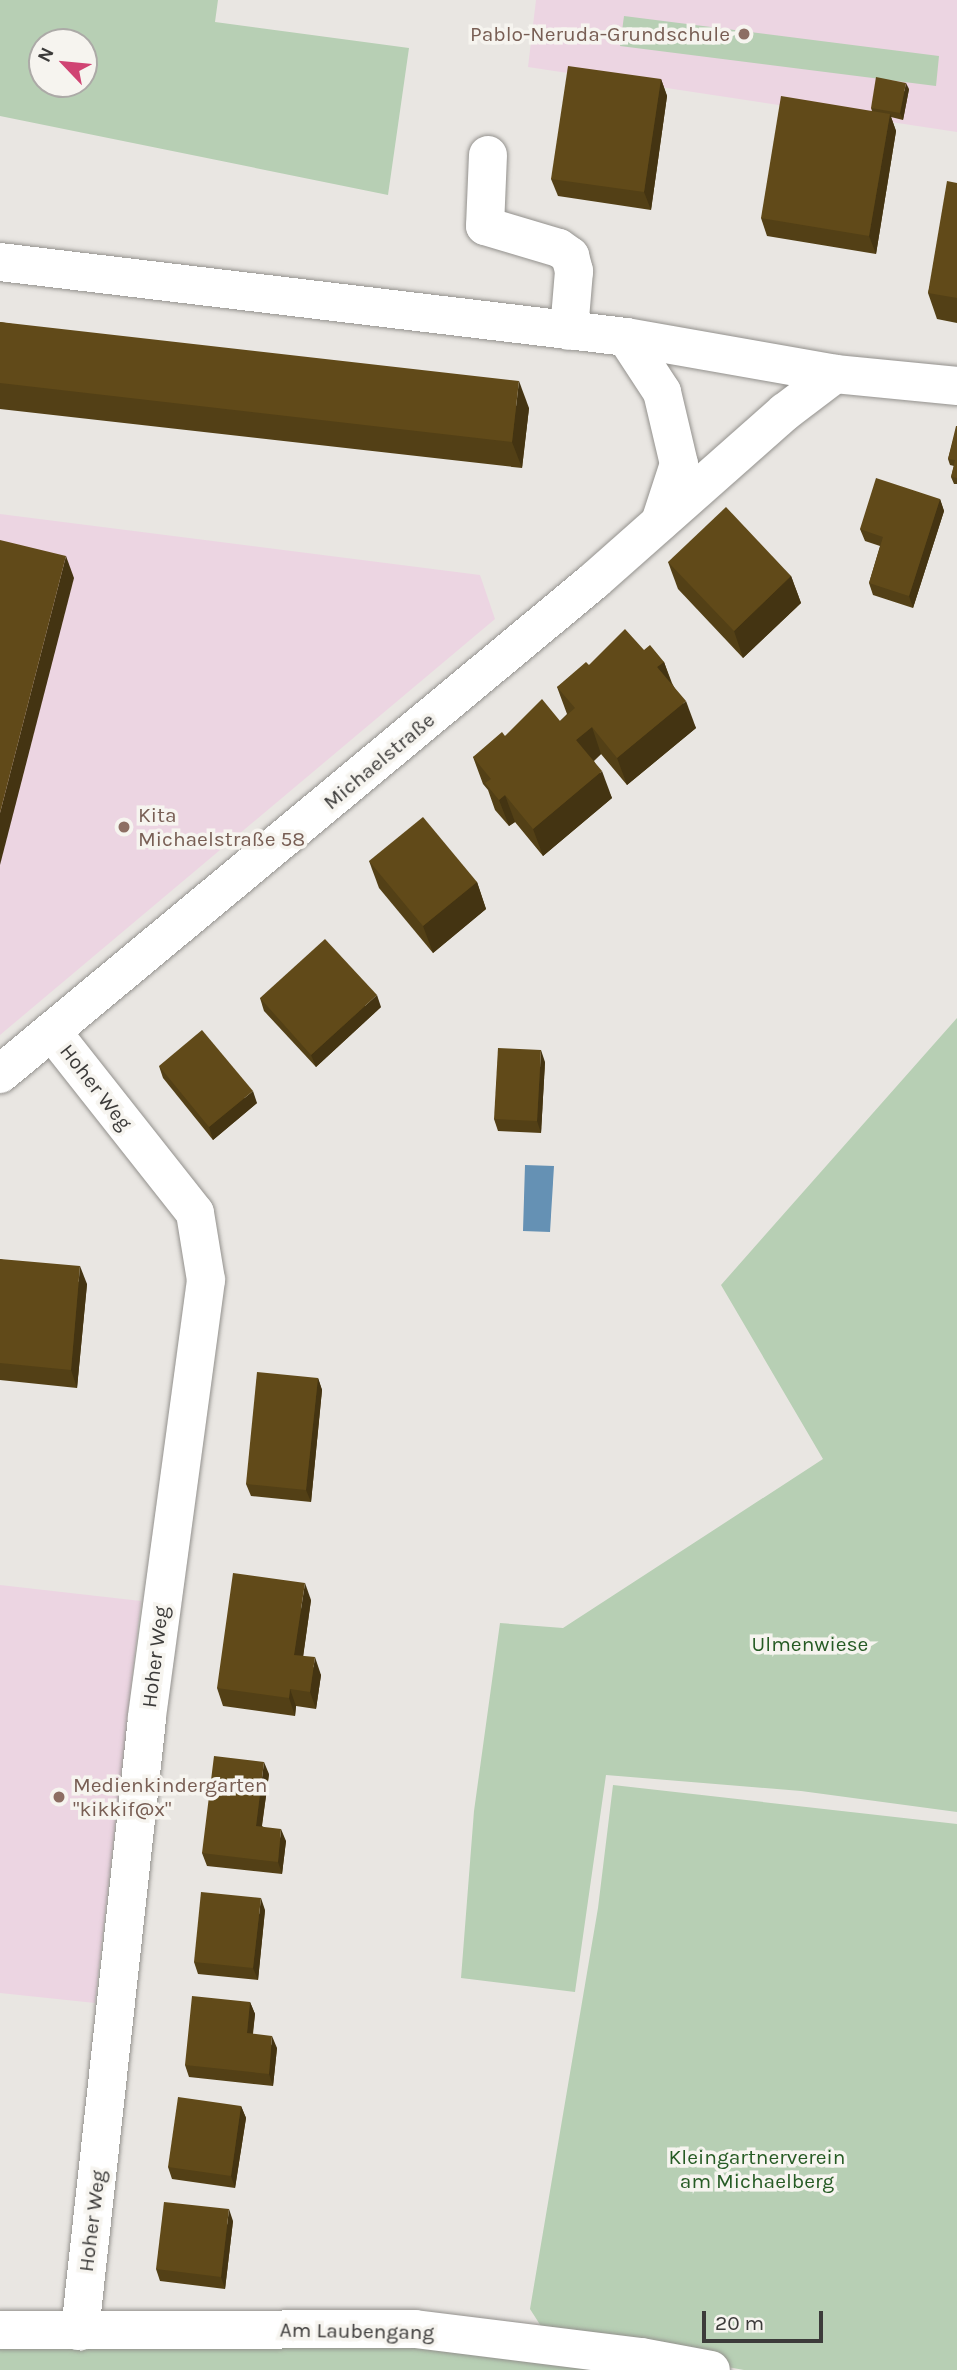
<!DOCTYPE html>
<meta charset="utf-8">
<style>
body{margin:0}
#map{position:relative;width:957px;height:2370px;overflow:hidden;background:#e9e6e2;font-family:Karla,sans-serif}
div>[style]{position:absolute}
.education>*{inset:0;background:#ecd5e2}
.green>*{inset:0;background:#b7cfb4}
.water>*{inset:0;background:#6591b4}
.roads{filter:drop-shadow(0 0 2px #93918d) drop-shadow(0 0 2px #93918d)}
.minor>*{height:38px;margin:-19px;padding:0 19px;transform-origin:19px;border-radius:19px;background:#fff}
.wall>*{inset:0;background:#534016}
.shaded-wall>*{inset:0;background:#443412}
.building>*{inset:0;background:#614a19}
.dots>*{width:19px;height:19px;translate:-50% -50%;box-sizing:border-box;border:4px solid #f6f4ef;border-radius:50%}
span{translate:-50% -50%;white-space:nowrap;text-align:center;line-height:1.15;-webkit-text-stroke:7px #f6f4ef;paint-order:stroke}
.education-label{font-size:21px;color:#785e54}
.right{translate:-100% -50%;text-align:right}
.left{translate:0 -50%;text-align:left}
.street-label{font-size:21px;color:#3c3b3a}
.park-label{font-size:21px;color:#265b24}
.north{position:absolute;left:28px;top:28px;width:70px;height:70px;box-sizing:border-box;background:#f6f4ef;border:2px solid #acaaa7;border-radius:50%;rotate:296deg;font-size:19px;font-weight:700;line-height:28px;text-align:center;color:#3c3b3a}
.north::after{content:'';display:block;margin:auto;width:24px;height:32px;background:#d04473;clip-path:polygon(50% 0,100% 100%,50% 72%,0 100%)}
.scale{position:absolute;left:702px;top:2311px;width:121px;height:32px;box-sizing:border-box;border:4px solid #3c3b3a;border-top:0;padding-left:9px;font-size:21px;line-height:24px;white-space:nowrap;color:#3c3b3a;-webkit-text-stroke:5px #f6f4ef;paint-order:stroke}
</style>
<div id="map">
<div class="education">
<div style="clip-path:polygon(536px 0,957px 0,957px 132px,528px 67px)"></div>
<div style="clip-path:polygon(0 514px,480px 575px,495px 619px,0 1035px)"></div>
<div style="clip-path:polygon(0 1585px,141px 1601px,95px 2003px,0 1993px)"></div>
</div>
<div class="green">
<div style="clip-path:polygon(evenodd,0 0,218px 0,215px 22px,409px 48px,388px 195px,0 116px,0 0,42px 42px,84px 42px,84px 84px,42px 84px,42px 42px)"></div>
<div style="clip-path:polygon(624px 16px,939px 56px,936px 86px,620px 46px)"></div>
<div style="clip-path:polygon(957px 1018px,957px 1812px,801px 1791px,606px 1775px,575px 1992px,461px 1978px,474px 1811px,500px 1623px,563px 1628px,823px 1459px,721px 1285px)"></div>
<div style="clip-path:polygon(613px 1785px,957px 1824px,957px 2370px,744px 2370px,546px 2334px,530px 2309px,598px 1908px)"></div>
<div style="clip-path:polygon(416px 2337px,594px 2370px,0 2370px,0 2339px)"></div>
</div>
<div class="water">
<div style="clip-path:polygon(525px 1165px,554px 1166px,550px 1232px,523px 1231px)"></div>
</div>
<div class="roads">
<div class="minor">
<div style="left:488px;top:155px;width:71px;rotate:92.4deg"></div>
<div style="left:485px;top:226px;width:77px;rotate:16.6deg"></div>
<div style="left:559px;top:248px;width:14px;rotate:36deg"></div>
<div style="left:570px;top:256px;width:16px;rotate:75deg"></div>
<div style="left:574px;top:271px;width:60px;rotate:94.8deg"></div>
<div style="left:0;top:262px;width:630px;rotate:6.83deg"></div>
<div style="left:626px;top:337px;width:212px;rotate:10deg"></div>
<div style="left:835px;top:374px;width:123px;rotate:5.6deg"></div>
<div style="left:626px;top:337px;width:66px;rotate:56.8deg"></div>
<div style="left:662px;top:392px;width:74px;rotate:76.7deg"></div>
<div style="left:679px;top:464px;width:61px;rotate:108.1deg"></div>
<div style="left:53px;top:1033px;width:229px;rotate:51.7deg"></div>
<div style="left:195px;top:1213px;width:68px;rotate:80.7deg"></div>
<div style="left:206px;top:1280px;width:443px;rotate:97.7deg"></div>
<div style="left:147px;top:1719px;width:616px;rotate:96.25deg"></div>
<div style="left:0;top:1074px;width:773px;rotate:-39.7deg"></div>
<div style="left:595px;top:580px;width:254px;rotate:-41.5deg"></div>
<div style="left:785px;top:412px;width:63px;rotate:-37.2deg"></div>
<div style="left:0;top:2330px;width:415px;rotate:-0.1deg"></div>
<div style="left:415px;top:2329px;width:228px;rotate:7.1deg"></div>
<div style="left:641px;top:2357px;width:71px;rotate:10.5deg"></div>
</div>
</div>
<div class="wall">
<div style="clip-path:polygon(661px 79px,667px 96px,651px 210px,558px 196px,551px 179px)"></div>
<div style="clip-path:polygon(909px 89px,903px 120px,891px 117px,896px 131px,876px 254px,767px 236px,761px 218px,872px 111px,871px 108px)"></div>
<div style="clip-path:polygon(957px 183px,957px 323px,937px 319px,928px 293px)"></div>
<div style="clip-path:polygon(0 322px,529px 408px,522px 468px,0 409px)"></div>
<div style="clip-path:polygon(957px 426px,957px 484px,954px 484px,951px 477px,954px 466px,950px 465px,948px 459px)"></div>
<div style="clip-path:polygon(940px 499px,944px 511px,913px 608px,873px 595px,869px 583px,880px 546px,865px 541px,860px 529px)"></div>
<div style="clip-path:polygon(668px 562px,791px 576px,801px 603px,743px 658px,678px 589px)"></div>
<div style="clip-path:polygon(644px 650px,664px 662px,672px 683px,696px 728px,627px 785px,601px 754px,594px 761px,612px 798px,543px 856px,515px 822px,509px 826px,495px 810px,488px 790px,483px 784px,473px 757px,505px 736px,560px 721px,567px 714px,557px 687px,589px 665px)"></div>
<div style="clip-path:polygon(369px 861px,477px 882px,486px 909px,433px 953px,379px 888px)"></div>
<div style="clip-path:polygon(260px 998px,381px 1007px,316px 1067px,264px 1011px)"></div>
<div style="clip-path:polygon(545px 1062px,541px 1133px,498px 1131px,494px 1119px)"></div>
<div style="clip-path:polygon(159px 1066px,257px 1103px,213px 1140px,163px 1078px)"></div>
<div style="clip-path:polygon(0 1259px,87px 1284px,77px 1388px,0 1380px)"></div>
<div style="clip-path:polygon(318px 1378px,322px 1390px,311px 1502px,251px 1496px,246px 1484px)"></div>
<div style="clip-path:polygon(311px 1600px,303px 1656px,321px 1675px,316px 1709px,296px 1706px,295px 1716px,223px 1706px,217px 1688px)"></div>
<div style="clip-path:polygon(269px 1774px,262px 1826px,286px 1841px,282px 1874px,207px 1866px,202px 1853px)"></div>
<div style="clip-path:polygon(265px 1910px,258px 1980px,198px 1974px,194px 1962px)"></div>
<div style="clip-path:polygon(250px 2002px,255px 2014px,253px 2034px,277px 2048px,273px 2086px,189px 2077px,185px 2065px)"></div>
<div style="clip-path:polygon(241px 2106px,246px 2118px,235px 2188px,172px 2179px,168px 2167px)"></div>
<div style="clip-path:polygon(233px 2221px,225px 2289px,160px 2281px,156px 2269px)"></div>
</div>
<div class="shaded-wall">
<div style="clip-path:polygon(661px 79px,667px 96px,651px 210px,644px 192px)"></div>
<div style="clip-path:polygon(906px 83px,909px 89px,903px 120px,900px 113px)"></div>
<div style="clip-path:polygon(890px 114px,896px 131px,876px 254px,869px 236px)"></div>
<div style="clip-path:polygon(519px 381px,529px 408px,522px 468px,512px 442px)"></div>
<div style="clip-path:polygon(940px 499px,944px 511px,913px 608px,909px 596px)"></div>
<div style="clip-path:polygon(66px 556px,74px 578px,0 865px,0 813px)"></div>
<div style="clip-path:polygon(791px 576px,801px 603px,743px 658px,734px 631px)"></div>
<div style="clip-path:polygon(664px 662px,673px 688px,657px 667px)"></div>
<div style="clip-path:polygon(686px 701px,696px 728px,627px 785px,617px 758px)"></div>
<div style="clip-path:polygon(592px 727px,601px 754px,586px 767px,576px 740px)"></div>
<div style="clip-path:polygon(602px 771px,612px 798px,543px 856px,533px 829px)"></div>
<div style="clip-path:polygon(505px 795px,515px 822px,509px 826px,499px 800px)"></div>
<div style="clip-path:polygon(477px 882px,486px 909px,433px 953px,423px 926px)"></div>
<div style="clip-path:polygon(377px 995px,381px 1007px,316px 1067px,311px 1055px)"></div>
<div style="clip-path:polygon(541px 1050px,545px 1062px,541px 1133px,537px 1121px)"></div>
<div style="clip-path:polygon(253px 1091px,257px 1103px,213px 1140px,209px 1127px)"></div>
<div style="clip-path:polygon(80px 1266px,87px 1284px,77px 1388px,71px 1370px)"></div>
<div style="clip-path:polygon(318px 1378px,322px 1390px,311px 1502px,306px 1490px)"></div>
<div style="clip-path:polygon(305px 1583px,311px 1600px,301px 1672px,294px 1655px)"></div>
<div style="clip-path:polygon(315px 1657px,321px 1675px,316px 1709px,310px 1692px)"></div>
<div style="clip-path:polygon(290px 1689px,296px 1706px,295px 1716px,289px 1698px)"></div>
<div style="clip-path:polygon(264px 1762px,269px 1774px,260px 1838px,256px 1826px)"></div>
<div style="clip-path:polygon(281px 1829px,286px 1841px,282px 1874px,278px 1862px)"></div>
<div style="clip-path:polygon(261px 1898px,265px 1910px,258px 1980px,253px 1968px)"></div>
<div style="clip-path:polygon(250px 2002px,255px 2014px,251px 2046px,247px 2033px)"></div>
<div style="clip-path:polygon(272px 2036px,277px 2048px,273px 2086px,269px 2074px)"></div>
<div style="clip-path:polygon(241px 2106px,246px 2118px,235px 2188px,231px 2176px)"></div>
<div style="clip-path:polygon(229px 2209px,233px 2221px,225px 2289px,221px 2277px)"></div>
</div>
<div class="building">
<div style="clip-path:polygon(568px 66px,661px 79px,644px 192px,551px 179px)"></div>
<div style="clip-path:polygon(876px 77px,906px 83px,900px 113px,871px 108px)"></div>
<div style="clip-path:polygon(781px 96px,890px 114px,869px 236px,761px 218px)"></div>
<div style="clip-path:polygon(947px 181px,957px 183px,957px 298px,928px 293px)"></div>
<div style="clip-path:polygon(0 322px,519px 381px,512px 442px,0 383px)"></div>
<div style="clip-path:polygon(956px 426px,957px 426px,957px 478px,951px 477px,955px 460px,948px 459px)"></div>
<div style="clip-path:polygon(876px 478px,940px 499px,909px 596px,869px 583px,883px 537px,860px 529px)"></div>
<div style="clip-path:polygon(726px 507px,791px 576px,734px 631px,668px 562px)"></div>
<div style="clip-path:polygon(0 540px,66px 556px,0 813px)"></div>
<div style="clip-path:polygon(625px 629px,644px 650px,650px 645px,664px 662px,657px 667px,686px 701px,617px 758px,592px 727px,576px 740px,602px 771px,533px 829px,505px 795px,499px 800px,485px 783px,491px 779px,473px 757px,502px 732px,505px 736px,542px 699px,560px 721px,575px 708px,557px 687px,586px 662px,589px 665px)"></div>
<div style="clip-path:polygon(423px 817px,477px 882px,423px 926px,369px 861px)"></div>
<div style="clip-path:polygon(325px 939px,377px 995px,311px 1055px,260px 998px)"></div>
<div style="clip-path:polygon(202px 1030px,253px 1091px,209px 1127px,159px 1066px)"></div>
<div style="clip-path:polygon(498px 1048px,541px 1050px,537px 1121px,494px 1119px)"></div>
<div style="clip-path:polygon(0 1259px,80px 1266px,71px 1370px,0 1363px)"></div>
<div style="clip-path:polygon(257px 1372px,318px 1378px,306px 1490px,246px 1484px)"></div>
<div style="clip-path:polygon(233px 1573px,305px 1583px,294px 1655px,315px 1657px,310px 1692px,290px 1689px,289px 1698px,217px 1688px)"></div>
<div style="clip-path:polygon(214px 1756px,264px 1762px,256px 1826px,281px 1829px,278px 1862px,202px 1853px)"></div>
<div style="clip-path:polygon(201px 1892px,261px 1898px,253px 1968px,194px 1962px)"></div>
<div style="clip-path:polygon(192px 1996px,250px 2002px,247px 2033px,272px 2036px,269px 2074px,185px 2065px)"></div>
<div style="clip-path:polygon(178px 2097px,241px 2106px,231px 2176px,168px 2167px)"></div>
<div style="clip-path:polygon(164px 2202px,229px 2209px,221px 2277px,156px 2269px)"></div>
</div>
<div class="dots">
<div style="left:744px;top:34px;background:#8d6e63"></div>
<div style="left:124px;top:827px;background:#8d6e63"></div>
<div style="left:59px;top:1797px;background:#8d6e63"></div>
</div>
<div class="education-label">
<span class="right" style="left:730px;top:34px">Pablo-Neruda-Grundschule</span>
<span class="left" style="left:138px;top:827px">Kita<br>Michaelstraße 58</span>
<span class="left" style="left:73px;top:1797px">Medienkindergarten<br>"kikkif@x"</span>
</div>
<div class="street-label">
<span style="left:379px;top:761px;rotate:-40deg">Michaelstraße</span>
<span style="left:96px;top:1087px;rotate:52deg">Hoher Weg</span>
<span style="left:155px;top:1657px;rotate:-83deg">Hoher Weg</span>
<span style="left:92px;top:2221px;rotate:-83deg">Hoher Weg</span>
<span style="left:357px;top:2331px;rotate:1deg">Am Laubengang</span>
</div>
<div class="park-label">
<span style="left:810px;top:1644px">Ulmenwiese</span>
<span style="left:757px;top:2169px">Kleingartnerverein<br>am Michaelberg</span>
</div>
<div class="north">N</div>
<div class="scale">20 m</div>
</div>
